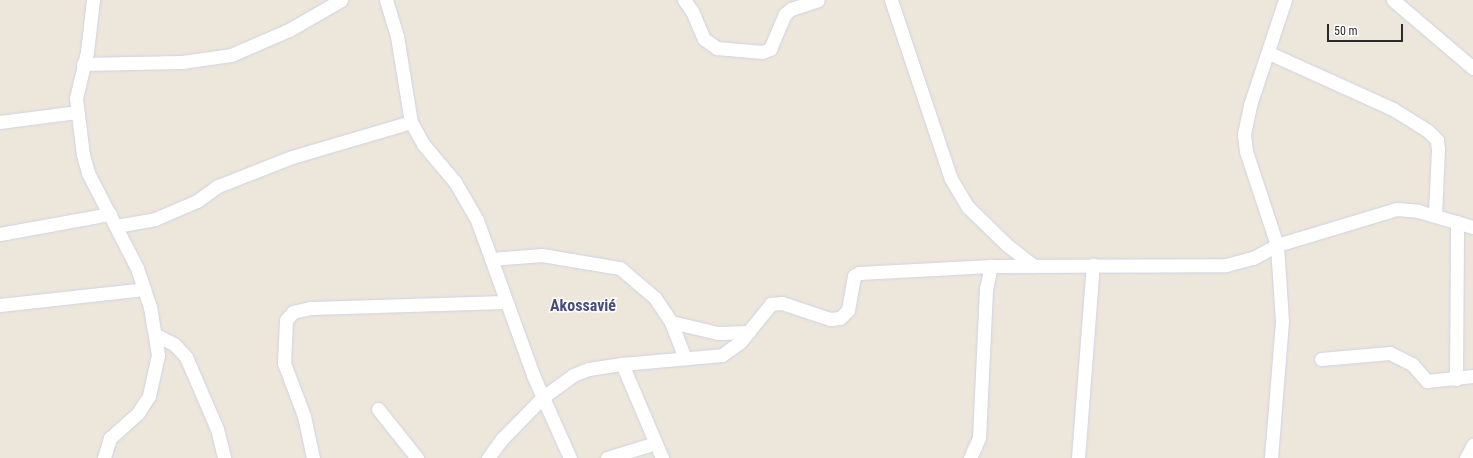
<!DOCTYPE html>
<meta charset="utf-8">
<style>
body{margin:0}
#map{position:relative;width:1473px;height:458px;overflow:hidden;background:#ede6da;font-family:"Roboto Condensed",sans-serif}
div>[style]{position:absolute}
.roads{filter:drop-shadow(0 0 1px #cfd2e4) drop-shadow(0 0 1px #cfd2e4)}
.minor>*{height:13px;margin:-6.5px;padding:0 6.5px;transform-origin:6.5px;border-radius:6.5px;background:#fff}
span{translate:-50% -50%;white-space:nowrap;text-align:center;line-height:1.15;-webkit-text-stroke:3px #fff;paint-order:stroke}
.quarter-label{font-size:16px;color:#464e7e;font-weight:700}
.scale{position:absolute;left:1327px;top:24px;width:76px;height:18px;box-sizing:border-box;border:2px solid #2a2a2a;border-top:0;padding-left:5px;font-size:12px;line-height:14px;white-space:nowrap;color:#2a2a2a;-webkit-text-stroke:3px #fff;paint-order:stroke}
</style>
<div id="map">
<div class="roads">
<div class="minor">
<div style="left:93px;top:0;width:52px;rotate:96.6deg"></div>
<div style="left:87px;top:52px;width:47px;rotate:103.4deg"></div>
<div style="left:76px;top:98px;width:57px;rotate:83deg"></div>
<div style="left:83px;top:155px;width:19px;rotate:74deg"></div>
<div style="left:88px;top:173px;width:107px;rotate:62.7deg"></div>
<div style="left:137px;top:268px;width:41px;rotate:71.6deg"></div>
<div style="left:150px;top:307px;width:49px;rotate:80.5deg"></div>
<div style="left:158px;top:355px;width:42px;rotate:102.4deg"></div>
<div style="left:149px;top:396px;width:20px;rotate:123deg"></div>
<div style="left:138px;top:413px;width:38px;rotate:138deg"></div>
<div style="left:110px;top:438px;width:21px;rotate:107deg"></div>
<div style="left:386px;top:0;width:38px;rotate:73deg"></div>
<div style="left:397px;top:36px;width:87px;rotate:80.8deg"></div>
<div style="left:411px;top:122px;width:25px;rotate:61deg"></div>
<div style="left:423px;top:144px;width:50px;rotate:49.9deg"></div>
<div style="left:455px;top:182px;width:44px;rotate:59.9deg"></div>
<div style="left:477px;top:220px;width:165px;rotate:70.1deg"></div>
<div style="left:533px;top:375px;width:91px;rotate:66deg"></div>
<div style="left:684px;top:0;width:14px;rotate:54deg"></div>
<div style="left:692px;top:11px;width:30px;rotate:67deg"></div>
<div style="left:704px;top:39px;width:16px;rotate:35deg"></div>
<div style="left:717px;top:48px;width:45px;rotate:5.1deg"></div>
<div style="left:762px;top:52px;width:9px;rotate:-21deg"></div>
<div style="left:770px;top:49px;width:38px;rotate:-67deg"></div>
<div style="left:785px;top:14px;width:8px;rotate:-40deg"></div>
<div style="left:791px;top:9px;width:28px;rotate:-18deg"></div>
<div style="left:891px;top:0;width:189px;rotate:71.5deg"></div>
<div style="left:951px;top:179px;width:33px;rotate:59deg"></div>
<div style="left:968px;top:207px;width:54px;rotate:44.3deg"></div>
<div style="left:1007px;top:245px;width:34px;rotate:38deg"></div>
<div style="left:1393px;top:0;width:105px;rotate:40.4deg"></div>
<div style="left:1269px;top:53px;width:136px;rotate:24.3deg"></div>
<div style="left:1393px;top:109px;width:41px;rotate:32.2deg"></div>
<div style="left:1428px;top:131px;width:13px;rotate:45deg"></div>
<div style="left:1437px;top:140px;width:9px;rotate:84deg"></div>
<div style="left:1438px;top:149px;width:66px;rotate:92.6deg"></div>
<div style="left:83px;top:64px;width:99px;rotate:-1.2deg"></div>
<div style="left:182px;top:62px;width:49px;rotate:-8.1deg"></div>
<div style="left:231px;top:55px;width:63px;rotate:-23.3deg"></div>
<div style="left:289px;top:30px;width:60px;rotate:-30deg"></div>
<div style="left:0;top:122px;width:78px;rotate:-7.4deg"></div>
<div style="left:116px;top:226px;width:40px;rotate:-10deg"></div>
<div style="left:155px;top:219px;width:46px;rotate:-23.2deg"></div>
<div style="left:197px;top:201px;width:26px;rotate:-36deg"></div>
<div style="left:218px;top:186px;width:79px;rotate:-21.4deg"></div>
<div style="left:292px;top:157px;width:124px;rotate:-16.4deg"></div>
<div style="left:0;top:234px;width:112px;rotate:-10.3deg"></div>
<div style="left:491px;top:259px;width:51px;rotate:-4.5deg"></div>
<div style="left:542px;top:255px;width:79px;rotate:9.5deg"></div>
<div style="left:620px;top:268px;width:46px;rotate:40.6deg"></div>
<div style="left:655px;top:298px;width:29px;rotate:56deg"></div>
<div style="left:671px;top:322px;width:39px;rotate:69deg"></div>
<div style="left:0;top:305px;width:145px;rotate:-6.3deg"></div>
<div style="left:671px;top:322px;width:48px;rotate:13.2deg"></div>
<div style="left:718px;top:333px;width:31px;rotate:-2deg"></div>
<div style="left:156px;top:335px;width:20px;rotate:27deg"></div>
<div style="left:174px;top:344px;width:18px;rotate:47deg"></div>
<div style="left:186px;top:357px;width:78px;rotate:66.7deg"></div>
<div style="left:217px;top:429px;width:30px;rotate:76deg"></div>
<div style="left:1321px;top:359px;width:69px;rotate:-5deg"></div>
<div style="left:1390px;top:353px;width:25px;rotate:27deg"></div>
<div style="left:1412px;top:364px;width:23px;rotate:49deg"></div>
<div style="left:1427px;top:381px;width:46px;rotate:-6.2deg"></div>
<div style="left:622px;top:364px;width:102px;rotate:66.9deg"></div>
<div style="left:1456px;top:379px;width:157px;rotate:-89.6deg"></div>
<div style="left:378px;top:409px;width:63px;rotate:51.5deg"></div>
<div style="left:313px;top:458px;width:43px;rotate:-102.1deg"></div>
<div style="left:304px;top:416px;width:57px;rotate:-110.7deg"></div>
<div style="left:284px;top:363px;width:43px;rotate:-87.3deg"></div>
<div style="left:286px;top:320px;width:11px;rotate:-49deg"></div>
<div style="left:293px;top:312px;width:18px;rotate:-13deg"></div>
<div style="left:311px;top:308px;width:195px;rotate:-1.8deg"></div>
<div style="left:488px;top:458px;width:24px;rotate:-54deg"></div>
<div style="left:502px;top:439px;width:59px;rotate:-45.7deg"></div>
<div style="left:543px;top:397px;width:37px;rotate:-36deg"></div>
<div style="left:573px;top:375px;width:17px;rotate:-21deg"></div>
<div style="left:589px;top:369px;width:33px;rotate:-9deg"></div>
<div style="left:622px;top:364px;width:100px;rotate:-5.1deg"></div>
<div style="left:722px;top:355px;width:24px;rotate:-36deg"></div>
<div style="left:741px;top:341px;width:48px;rotate:-51deg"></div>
<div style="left:771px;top:304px;width:11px;rotate:-5deg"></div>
<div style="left:782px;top:303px;width:51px;rotate:18.4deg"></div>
<div style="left:830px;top:319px;width:10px;rotate:-6deg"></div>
<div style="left:840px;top:318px;width:11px;rotate:-45deg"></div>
<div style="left:848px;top:310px;width:35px;rotate:-80deg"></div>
<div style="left:854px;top:276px;width:6px;rotate:-31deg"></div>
<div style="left:859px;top:273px;width:132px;rotate:-3deg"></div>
<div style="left:991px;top:266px;width:235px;rotate:-0.2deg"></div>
<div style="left:1226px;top:265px;width:28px;rotate:-15deg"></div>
<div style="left:1253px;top:258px;width:27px;rotate:-28deg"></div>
<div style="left:1277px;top:245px;width:125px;rotate:-16.7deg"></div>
<div style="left:1397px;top:209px;width:21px;rotate:5deg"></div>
<div style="left:1418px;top:211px;width:57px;rotate:16.2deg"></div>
<div style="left:607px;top:458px;width:51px;rotate:-17deg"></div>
<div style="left:970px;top:458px;width:22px;rotate:-66deg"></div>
<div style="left:979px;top:438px;width:149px;rotate:-87.3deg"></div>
<div style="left:986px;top:289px;width:24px;rotate:-78deg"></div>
<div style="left:1078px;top:458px;width:194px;rotate:-85.6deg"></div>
<div style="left:1271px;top:458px;width:137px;rotate:-85.4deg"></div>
<div style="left:1282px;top:321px;width:76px;rotate:-93.8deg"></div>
<div style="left:1277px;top:245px;width:99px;rotate:-108.3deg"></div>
<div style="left:1246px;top:151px;width:17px;rotate:-97deg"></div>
<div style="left:1244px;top:134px;width:30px;rotate:-78deg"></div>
<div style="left:1250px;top:105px;width:111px;rotate:-71.6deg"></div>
<div style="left:1466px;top:458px;width:15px;rotate:-62deg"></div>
</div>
</div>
<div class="quarter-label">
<span style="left:583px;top:306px">Akossavié</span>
</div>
<div class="scale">50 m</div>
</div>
